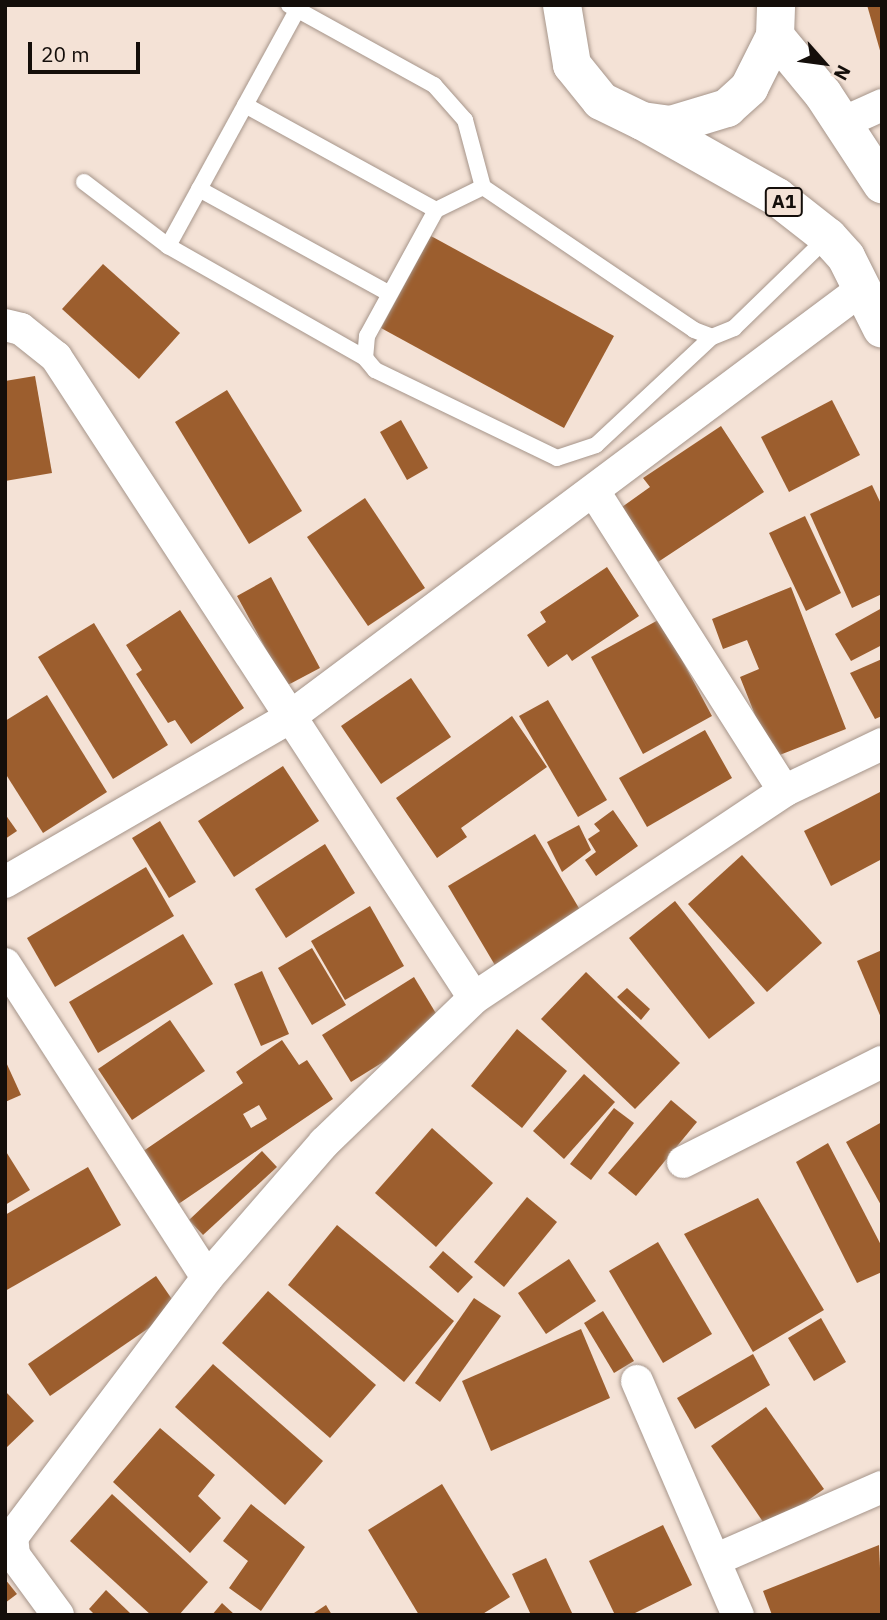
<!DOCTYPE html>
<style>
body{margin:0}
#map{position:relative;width:887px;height:1620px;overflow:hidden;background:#f4e2d6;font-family:"IBM Plex Sans",sans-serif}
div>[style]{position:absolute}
.building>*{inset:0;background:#9c5e2e}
.roads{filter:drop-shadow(0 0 2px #a6958a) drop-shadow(0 0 2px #a6958a)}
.lane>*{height:16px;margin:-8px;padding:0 8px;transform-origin:8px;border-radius:8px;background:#fff}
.street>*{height:32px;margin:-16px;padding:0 16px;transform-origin:16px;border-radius:16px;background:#fff}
.highway>*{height:38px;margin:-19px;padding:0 19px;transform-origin:19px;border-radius:19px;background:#fff}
span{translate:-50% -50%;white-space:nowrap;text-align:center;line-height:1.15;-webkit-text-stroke:6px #f4e2d6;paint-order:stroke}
.shield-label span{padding:2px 5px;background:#f4e2d6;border:2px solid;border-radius:5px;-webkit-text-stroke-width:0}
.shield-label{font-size:19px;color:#140e0a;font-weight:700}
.frame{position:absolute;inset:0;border:7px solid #140e0a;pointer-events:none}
.north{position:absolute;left:789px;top:28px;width:70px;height:70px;-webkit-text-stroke:5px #f4e2d6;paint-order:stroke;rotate:118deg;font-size:19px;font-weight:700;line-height:28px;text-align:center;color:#140e0a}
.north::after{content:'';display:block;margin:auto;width:24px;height:32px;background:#140e0a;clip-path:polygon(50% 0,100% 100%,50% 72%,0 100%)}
.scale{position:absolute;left:28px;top:42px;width:112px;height:32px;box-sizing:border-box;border:4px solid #140e0a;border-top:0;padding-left:9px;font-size:21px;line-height:24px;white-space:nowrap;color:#140e0a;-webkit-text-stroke:5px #f4e2d6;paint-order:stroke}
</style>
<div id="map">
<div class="building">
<div style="clip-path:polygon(867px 5px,882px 5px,882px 53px,881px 54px)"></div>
<div style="clip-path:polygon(431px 236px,614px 336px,564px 428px,381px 328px)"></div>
<div style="clip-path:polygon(103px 264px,180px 333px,139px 379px,62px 309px)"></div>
<div style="clip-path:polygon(35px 376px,52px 473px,5px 481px,5px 381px)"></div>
<div style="clip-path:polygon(227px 390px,302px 511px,249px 544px,175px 422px)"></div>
<div style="clip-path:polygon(832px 400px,860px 455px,789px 492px,761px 437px)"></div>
<div style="clip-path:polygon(401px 420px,428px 468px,407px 480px,380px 432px)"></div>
<div style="clip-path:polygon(721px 426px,764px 492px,658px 562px,622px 507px,650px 487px,643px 478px)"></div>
<div style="clip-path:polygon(872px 485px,882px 506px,882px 594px,852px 608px,810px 514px)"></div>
<div style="clip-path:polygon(365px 498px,425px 588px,368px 626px,307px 537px)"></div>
<div style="clip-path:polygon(805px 516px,841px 593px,806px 611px,769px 533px)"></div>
<div style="clip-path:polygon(607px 567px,639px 616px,572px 661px,567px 654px,548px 667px,527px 635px,546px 622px,540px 612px)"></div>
<div style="clip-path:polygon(271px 577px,320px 668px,286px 686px,237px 596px)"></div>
<div style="clip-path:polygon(791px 587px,846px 729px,772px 758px,740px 677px,759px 669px,747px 640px,723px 649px,712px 619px)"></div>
<div style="clip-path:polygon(882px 608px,882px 645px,851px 661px,835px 634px)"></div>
<div style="clip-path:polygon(180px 610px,244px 708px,191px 744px,175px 720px,168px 723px,136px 674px,142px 670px,126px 645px)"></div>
<div style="clip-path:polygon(660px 619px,712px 716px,643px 754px,591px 657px)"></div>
<div style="clip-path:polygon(94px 623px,168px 745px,113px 779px,38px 657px)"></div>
<div style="clip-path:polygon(882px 659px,882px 716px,875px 719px,850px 673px)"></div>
<div style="clip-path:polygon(411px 678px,451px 737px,381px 784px,341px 726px)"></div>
<div style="clip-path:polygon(47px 695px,107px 792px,43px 833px,5px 773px,5px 721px)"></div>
<div style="clip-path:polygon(548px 700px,607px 800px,578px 817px,519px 716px)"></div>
<div style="clip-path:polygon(512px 716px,547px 767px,461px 828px,467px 837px,437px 858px,396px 798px)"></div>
<div style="clip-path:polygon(705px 730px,732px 778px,647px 827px,619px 778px)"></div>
<div style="clip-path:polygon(283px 766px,319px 821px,234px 877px,198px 821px)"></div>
<div style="clip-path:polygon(882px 791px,882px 859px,831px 886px,804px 831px)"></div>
<div style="clip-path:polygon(613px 810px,638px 846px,596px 876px,585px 860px,596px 852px,588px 839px,600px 831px,594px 824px)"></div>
<div style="clip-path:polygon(5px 814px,17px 831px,5px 839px)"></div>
<div style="clip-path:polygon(160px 821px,196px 882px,169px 898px,132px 838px)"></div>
<div style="clip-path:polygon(579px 825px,591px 850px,562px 872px,547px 842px)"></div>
<div style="clip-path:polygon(535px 834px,586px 920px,499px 972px,448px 886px)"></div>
<div style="clip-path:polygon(325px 844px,355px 893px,286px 938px,255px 889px)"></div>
<div style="clip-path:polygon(742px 855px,822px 943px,767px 992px,688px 904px)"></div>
<div style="clip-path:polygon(146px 867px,174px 916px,55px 987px,27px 938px)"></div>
<div style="clip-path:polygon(675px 901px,755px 1003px,709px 1039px,629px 938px)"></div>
<div style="clip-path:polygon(370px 906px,404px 966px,345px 1000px,311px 941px)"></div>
<div style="clip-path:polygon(183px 934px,213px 984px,98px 1053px,69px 1002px)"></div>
<div style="clip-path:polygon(312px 948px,346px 1005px,312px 1025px,278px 968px)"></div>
<div style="clip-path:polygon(882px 950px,882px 1020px,857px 961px)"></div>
<div style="clip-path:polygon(262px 971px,289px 1034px,261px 1046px,234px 984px)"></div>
<div style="clip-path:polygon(586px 972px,680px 1063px,635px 1109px,541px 1019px)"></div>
<div style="clip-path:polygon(414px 977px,443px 1025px,351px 1082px,322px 1035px)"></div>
<div style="clip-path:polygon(627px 988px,650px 1009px,641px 1020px,617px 997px)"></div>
<div style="clip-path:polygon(170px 1020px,205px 1071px,132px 1120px,98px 1069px)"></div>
<div style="clip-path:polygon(517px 1029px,567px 1071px,522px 1128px,471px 1086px)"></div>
<div style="clip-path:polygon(evenodd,282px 1040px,299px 1065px,307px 1060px,333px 1099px,174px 1207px,139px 1154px,243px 1083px,236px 1072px,282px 1040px,259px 1105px,267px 1119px,251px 1128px,243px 1114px,259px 1105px)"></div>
<div style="clip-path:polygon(5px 1060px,21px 1095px,5px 1102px)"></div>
<div style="clip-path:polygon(584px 1074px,615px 1102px,564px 1159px,533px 1131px)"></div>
<div style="clip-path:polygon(671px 1100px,697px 1122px,636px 1196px,608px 1173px)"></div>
<div style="clip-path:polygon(614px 1108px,634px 1123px,591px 1180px,570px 1164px)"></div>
<div style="clip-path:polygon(882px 1122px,882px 1207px,846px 1142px)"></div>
<div style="clip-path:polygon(432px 1128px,493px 1183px,436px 1247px,375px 1193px)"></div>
<div style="clip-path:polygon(828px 1143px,882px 1247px,882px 1272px,857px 1283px,796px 1162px)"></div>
<div style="clip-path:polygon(5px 1150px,30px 1190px,5px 1205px)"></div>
<div style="clip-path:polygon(262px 1151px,277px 1167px,203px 1235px,189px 1220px)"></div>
<div style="clip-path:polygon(88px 1167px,121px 1225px,5px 1291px,5px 1215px)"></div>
<div style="clip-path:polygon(527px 1197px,557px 1222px,504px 1287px,474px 1262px)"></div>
<div style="clip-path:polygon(758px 1198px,824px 1310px,753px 1352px,684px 1234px)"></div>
<div style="clip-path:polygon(337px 1225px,454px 1321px,404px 1382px,288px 1285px)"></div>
<div style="clip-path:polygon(658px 1242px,712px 1334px,663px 1363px,609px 1271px)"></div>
<div style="clip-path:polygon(443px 1251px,473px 1277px,458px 1293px,429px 1267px)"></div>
<div style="clip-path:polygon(569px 1259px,596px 1301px,546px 1334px,518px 1293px)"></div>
<div style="clip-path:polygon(156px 1276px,178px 1308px,50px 1396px,28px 1364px)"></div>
<div style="clip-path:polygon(268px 1291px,376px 1385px,330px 1438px,222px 1343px)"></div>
<div style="clip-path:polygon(474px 1298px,501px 1316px,440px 1402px,415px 1383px)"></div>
<div style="clip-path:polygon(603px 1311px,634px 1361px,614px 1373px,584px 1323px)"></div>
<div style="clip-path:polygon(821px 1318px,846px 1362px,814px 1381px,788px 1338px)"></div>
<div style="clip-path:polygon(581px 1329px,610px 1398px,491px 1451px,462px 1381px)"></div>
<div style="clip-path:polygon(753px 1354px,770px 1385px,695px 1429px,677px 1398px)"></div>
<div style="clip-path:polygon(213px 1364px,323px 1461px,285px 1505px,175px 1407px)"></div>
<div style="clip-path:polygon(5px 1391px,34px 1421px,5px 1449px)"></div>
<div style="clip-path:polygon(766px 1407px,824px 1489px,768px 1529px,711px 1446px)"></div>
<div style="clip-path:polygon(160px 1428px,215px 1475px,198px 1496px,221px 1518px,190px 1553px,113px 1482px)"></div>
<div style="clip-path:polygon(442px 1484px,510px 1597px,481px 1615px,419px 1615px,368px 1530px)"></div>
<div style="clip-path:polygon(112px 1494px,208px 1582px,179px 1615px,151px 1615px,70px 1541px)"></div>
<div style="clip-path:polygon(251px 1504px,305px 1547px,261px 1611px,229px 1588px,248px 1561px,223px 1541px)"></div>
<div style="clip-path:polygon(663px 1525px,692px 1585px,631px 1615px,615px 1615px,589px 1561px)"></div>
<div style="clip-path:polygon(879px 1545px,882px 1614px,772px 1615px,763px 1591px)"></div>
<div style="clip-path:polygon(546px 1558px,573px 1615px,531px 1615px,512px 1574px)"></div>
<div style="clip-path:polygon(5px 1579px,17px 1594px,5px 1603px)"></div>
<div style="clip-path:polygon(106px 1590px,130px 1613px,129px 1615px,95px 1615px,89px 1609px)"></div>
<div style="clip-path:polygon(222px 1603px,235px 1615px,212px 1615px)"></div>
<div style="clip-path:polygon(326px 1605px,332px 1615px,311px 1615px)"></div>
</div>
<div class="roads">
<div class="lane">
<div style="left:289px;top:5px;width:166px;rotate:28.9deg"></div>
<div style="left:434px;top:85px;width:47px;rotate:48.5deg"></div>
<div style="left:465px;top:120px;width:69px;rotate:75deg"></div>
<div style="left:483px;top:187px;width:255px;rotate:34.1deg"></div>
<div style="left:694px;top:330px;width:19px;rotate:21deg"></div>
<div style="left:712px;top:337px;width:24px;rotate:-22deg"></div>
<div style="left:734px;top:328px;width:131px;rotate:-44.1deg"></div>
<div style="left:245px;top:105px;width:218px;rotate:28.8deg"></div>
<div style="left:84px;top:182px;width:106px;rotate:37.3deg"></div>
<div style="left:168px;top:246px;width:227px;rotate:29.6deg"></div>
<div style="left:483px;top:187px;width:52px;rotate:153.9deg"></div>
<div style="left:436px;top:210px;width:144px;rotate:118.7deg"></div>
<div style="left:367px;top:336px;width:22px;rotate:95deg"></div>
<div style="left:365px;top:358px;width:16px;rotate:50deg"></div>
<div style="left:375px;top:370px;width:202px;rotate:25.8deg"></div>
<div style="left:557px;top:458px;width:41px;rotate:-18.4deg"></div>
<div style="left:596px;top:445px;width:158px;rotate:-43deg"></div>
<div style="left:199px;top:189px;width:216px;rotate:28.8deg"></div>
<div style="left:168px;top:246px;width:275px;rotate:-61.3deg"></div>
</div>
<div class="street">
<div style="left:840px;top:124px;width:46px;rotate:-24.3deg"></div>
<div style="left:5px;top:325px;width:16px;rotate:14deg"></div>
<div style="left:21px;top:329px;width:45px;rotate:38.7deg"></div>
<div style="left:56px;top:357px;width:765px;rotate:56.89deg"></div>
<div style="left:595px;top:493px;width:353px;rotate:57.6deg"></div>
<div style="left:5px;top:882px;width:326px;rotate:-30deg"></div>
<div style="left:287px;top:719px;width:718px;rotate:-36.79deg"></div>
<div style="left:5px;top:964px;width:373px;rotate:57.2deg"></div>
<div style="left:683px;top:1162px;width:223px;rotate:-26.7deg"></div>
<div style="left:637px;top:1381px;width:255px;rotate:66.7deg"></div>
<div style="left:717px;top:1559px;width:180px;rotate:-23.6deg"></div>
<div style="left:58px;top:1615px;width:74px;rotate:-126.3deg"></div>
<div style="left:14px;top:1555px;width:18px;rotate:-96deg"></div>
<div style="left:12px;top:1537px;width:324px;rotate:-53deg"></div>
<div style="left:207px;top:1278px;width:179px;rotate:-49.1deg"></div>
<div style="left:324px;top:1143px;width:209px;rotate:-44deg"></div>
<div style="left:474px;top:998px;width:373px;rotate:-33.7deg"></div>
<div style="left:784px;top:791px;width:109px;rotate:-25.6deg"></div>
</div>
<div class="highway">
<div style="left:562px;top:5px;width:61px;rotate:80.5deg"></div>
<div style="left:572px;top:65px;width:46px;rotate:51.1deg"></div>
<div style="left:601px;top:101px;width:46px;rotate:26deg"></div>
<div style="left:642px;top:121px;width:29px;rotate:8deg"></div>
<div style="left:671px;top:125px;width:59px;rotate:-16.9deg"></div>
<div style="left:727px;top:108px;width:30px;rotate:-42deg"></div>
<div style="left:749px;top:88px;width:58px;rotate:-63.4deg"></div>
<div style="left:775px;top:36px;width:31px;rotate:-88deg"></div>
<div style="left:775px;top:36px;width:75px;rotate:50.4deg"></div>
<div style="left:823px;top:94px;width:108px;rotate:56.8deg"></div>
<div style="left:644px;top:122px;width:153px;rotate:29.4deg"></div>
<div style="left:777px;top:197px;width:65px;rotate:38.1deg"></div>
<div style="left:828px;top:237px;width:27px;rotate:48deg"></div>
<div style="left:846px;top:257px;width:80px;rotate:63.4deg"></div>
</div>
</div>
<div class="shield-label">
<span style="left:784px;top:202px">A1</span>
</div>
<div class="frame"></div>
<div class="north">N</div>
<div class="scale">20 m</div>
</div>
